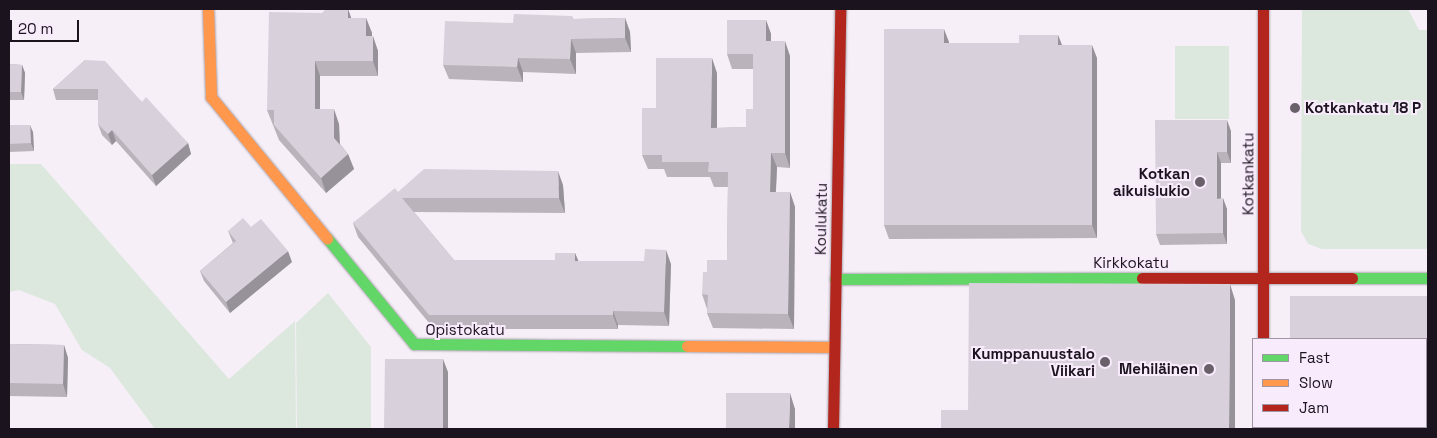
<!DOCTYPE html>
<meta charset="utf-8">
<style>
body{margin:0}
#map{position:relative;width:1437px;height:438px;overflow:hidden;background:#f6eff8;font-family:"Space Grotesk",sans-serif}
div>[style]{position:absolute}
.green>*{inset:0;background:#dce8de}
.roads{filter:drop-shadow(0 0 1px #aba4ad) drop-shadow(0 0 1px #aba4ad)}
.fast>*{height:11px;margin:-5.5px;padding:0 5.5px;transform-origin:5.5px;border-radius:5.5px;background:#63d668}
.slow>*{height:11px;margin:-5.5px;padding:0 5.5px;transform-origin:5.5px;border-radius:5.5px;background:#ff974d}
.jam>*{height:11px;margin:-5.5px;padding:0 5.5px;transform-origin:5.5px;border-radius:5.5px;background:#b3261e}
.wall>*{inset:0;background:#bab3bb}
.shaded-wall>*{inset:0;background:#979299}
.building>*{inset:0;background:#d8d0da}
.dots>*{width:14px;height:14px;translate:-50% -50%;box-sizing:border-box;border:2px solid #f7ebfc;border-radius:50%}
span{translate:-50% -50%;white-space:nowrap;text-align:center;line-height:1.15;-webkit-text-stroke:4px #f7ebfc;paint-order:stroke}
.poi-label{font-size:15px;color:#1b141e;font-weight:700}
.left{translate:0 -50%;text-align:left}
.right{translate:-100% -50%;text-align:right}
.street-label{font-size:15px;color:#1b141e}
.frame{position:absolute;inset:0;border:10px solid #1b141e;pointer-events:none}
.legend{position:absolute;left:1252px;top:338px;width:175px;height:90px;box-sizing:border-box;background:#f7ebfc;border:1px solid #9f95a3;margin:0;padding:6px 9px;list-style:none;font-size:15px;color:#1b141e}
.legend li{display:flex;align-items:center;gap:10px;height:25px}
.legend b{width:25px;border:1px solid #9f95a3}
.scale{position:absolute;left:10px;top:20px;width:69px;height:22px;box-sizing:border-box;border:2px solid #1b141e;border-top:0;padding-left:6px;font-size:15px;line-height:18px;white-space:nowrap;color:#1b141e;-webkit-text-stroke:4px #f7ebfc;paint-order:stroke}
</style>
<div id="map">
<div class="green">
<div style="clip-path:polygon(1302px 9px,1408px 9px,1419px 30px,1428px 30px,1428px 249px,1322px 249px,1308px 244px,1301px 231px)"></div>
<div style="clip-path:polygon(1175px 46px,1229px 46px,1229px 119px,1175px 119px)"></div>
<div style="clip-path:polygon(9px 164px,41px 164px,229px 379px,295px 321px,296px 429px,155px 429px,110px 368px,82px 350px,55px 304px,19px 290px,9px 292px)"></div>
<div style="clip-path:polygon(328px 293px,371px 347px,371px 429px,297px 429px,296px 323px)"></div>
</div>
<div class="roads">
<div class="fast">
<div style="left:327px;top:238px;width:137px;rotate:50.6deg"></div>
<div style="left:414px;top:344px;width:273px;rotate:0.4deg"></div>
<div style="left:1352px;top:278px;width:76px"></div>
<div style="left:835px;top:279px;width:307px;rotate:-0.2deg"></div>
</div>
<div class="slow">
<div style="left:208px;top:9px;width:88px;rotate:88deg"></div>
<div style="left:211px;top:97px;width:183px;rotate:50.6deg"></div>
<div style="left:687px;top:346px;width:147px;rotate:0.4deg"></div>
</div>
<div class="jam">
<div style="left:1263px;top:9px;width:330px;rotate:90deg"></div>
<div style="left:1142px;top:278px;width:210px"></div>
<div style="left:833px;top:429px;width:420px;rotate:-89deg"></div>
<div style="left:1262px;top:429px;width:2px;rotate:-63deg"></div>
</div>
</div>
<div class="wall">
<div style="clip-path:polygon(348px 9px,351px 18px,366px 18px,372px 33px,372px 36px,378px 51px,378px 76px,320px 76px,320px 109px,339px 124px,340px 144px,348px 154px,354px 169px,326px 193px,279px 140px,267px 110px,322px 13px)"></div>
<div style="clip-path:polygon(572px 16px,573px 19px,625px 18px,630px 32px,631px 52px,576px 53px,576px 74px,523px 72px,523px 82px,449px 79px,443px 65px,513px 23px)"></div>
<div style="clip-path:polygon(766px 20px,771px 34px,771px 41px,790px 56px,790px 168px,777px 167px,776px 192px,790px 192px,795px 207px,794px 329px,713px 328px,707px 313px,707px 309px,702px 294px,707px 272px,727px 260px,728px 187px,714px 187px,710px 177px,667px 177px,664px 169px,648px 169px,642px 155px,656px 108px,717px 73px,717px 128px,746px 127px,753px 109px,753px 69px,732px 69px,727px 54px)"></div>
<div style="clip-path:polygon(1058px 35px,1062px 45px,1097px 58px,1097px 238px,889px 239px,884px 225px,949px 43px,1019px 43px)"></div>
<div style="clip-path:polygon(85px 60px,142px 102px,188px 143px,191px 154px,156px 186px,116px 141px,112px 145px,102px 135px,98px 124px,98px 100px,56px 100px,53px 89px)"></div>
<div style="clip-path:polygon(9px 64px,22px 65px,25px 73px,24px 100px,9px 100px)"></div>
<div style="clip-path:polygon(9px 125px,33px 132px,34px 151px,9px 152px)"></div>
<div style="clip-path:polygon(1231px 131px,1231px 163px,1221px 163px,1221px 198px,1227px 209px,1227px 244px,1160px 245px,1156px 234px)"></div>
<div style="clip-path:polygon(563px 185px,565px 213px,414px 212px,454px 260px,555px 260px,575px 253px,578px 261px,671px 264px,669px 326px,618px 325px,618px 329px,434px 329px,358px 237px,353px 223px,398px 192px)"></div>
<div style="clip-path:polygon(251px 227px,292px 262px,230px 313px,204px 281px,200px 271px,233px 243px,228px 231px)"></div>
<div style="clip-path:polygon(9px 344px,64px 345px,68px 358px,67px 397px,9px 396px)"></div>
</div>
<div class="shaded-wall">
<div style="clip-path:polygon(348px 9px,353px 23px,348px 18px)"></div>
<div style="clip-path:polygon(366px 18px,372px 33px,372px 51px,366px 36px)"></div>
<div style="clip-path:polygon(625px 18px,630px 32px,631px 52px,625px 38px)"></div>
<div style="clip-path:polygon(766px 20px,771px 34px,771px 56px,766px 41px)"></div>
<div style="clip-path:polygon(944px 29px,949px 42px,949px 56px,944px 43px)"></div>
<div style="clip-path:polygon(1058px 35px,1063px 48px,1058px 45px)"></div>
<div style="clip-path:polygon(373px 36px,378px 51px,378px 76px,373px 61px)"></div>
<div style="clip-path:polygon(571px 39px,576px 53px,576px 74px,570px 59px)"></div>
<div style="clip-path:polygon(785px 41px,790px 56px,790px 168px,785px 153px)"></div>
<div style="clip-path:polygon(1092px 45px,1097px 58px,1097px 238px,1092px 225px)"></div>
<div style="clip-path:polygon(518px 58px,523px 72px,523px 82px,517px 67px)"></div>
<div style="clip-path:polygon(712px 58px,717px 73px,717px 142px,711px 128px)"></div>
<div style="clip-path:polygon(315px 61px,320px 76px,320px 124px,315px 109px)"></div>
<div style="clip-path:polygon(22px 65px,25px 73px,24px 100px,21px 92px)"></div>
<div style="clip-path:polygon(334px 109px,339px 124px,340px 153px,334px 138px)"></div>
<div style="clip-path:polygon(1227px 120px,1231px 131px,1231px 163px,1227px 152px)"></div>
<div style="clip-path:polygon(30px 125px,33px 132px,34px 151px,31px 143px)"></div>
<div style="clip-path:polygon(112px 130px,116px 141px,112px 145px,108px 134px)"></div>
<div style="clip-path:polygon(188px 143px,191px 154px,156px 186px,152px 175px)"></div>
<div style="clip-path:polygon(1217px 152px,1221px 163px,1221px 210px,1217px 199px)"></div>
<div style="clip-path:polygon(771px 153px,777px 167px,775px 206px,770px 192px)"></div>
<div style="clip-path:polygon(348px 154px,354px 169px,326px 193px,321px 178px)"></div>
<div style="clip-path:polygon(558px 171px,563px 185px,565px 213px,559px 198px)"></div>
<div style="clip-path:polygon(790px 192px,795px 207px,794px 329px,788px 314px)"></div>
<div style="clip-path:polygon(1223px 198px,1227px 209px,1227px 244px,1223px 233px)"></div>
<div style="clip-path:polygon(666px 250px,671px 264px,669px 326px,664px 312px)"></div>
<div style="clip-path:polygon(288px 251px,292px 262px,230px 313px,226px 302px)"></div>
<div style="clip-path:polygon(575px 253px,581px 267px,575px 261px)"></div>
<div style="clip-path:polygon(1230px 284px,1235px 300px,1235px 429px,1229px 429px)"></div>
<div style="clip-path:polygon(613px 311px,618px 325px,618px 329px,613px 315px)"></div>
<div style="clip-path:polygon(64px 345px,68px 358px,67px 397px,63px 384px)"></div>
<div style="clip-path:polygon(443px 359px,448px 372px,448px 429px,443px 429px)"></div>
<div style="clip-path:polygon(790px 393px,795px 409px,795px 429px,789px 429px)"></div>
<div style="clip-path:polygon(1345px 427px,1349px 427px,1349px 429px,1345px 429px)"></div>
</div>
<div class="building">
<div style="clip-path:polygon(326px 9px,348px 9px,348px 18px,366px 18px,366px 36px,373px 36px,373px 61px,315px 61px,315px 109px,334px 109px,334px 138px,348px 154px,321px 178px,274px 125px,274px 110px,267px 110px,269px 12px,322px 13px)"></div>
<div style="clip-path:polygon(514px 14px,572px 16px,572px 19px,625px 18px,625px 38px,571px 39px,570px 59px,518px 58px,517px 67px,443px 65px,445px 21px,513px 23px)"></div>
<div style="clip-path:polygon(727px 20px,766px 20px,766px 41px,785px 41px,785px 153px,771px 153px,770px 192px,790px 192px,788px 314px,707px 313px,708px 295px,702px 294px,703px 272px,707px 272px,707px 260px,727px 260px,728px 172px,708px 172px,709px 162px,662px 162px,662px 155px,642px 155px,642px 108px,656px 108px,656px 58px,712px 58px,711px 128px,746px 127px,746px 109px,753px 109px,753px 54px,727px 54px)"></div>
<div style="clip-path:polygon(884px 29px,944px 29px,944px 43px,1019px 43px,1019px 35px,1058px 35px,1058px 45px,1092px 45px,1092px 225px,884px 225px)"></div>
<div style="clip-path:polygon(85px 60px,105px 61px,142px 102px,146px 97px,188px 143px,152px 175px,112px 130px,108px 134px,98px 124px,98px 89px,53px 89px)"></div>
<div style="clip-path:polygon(9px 64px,22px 65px,21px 92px,9px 92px)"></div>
<div style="clip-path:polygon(1155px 120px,1227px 120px,1227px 152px,1217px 152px,1217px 199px,1223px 198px,1223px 233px,1156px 234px)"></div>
<div style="clip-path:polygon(9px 125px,30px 125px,31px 143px,9px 144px)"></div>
<div style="clip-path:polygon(424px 169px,558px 171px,559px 198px,402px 198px,454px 260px,555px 260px,555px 253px,575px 253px,575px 261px,644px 261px,645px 249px,666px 250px,664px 312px,613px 311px,613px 315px,429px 315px,353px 223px,395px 188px,398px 192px)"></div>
<div style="clip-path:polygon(243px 218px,251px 227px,261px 219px,288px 251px,226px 302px,200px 271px,236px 241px,228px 231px)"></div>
<div style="clip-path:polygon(969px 283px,1230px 284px,1229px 429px,941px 429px,941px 410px,968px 410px)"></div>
<div style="clip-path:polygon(1290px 296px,1428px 296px,1428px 429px,1391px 429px,1391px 427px,1426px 427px,1426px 339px,1290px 339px)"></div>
<div style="clip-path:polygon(9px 344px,64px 345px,63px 384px,9px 383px)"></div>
<div style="clip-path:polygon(385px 359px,443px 359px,443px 429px,384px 429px)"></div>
<div style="clip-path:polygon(726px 393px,790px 393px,789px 429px,726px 429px)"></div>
<div style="clip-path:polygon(1290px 427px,1345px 427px,1345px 429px,1290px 429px)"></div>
</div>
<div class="dots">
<div style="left:1295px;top:108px;background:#68616a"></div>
<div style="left:1200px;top:182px;background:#68616a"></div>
<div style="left:1105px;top:362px;background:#68616a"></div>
<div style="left:1209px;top:369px;background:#68616a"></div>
</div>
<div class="poi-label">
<span class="left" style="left:1305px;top:108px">Kotkankatu 18 P</span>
<span class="right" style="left:1190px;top:182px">Kotkan<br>aikuislukio</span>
<span class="right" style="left:1095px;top:362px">Kumppanuustalo<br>Viikari</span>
<span class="right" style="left:1198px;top:369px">Mehiläinen</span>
</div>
<div class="street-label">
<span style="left:1248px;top:174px;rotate:-90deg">Kotkankatu</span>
<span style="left:821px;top:219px;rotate:-89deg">Koulukatu</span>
<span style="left:1131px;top:263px">Kirkkokatu</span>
<span style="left:465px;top:330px">Opistokatu</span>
</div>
<div class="frame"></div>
<ul class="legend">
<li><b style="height:6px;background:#63d668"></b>Fast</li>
<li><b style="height:6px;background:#ff974d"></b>Slow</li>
<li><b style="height:6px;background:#b3261e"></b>Jam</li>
</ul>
<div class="scale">20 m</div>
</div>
